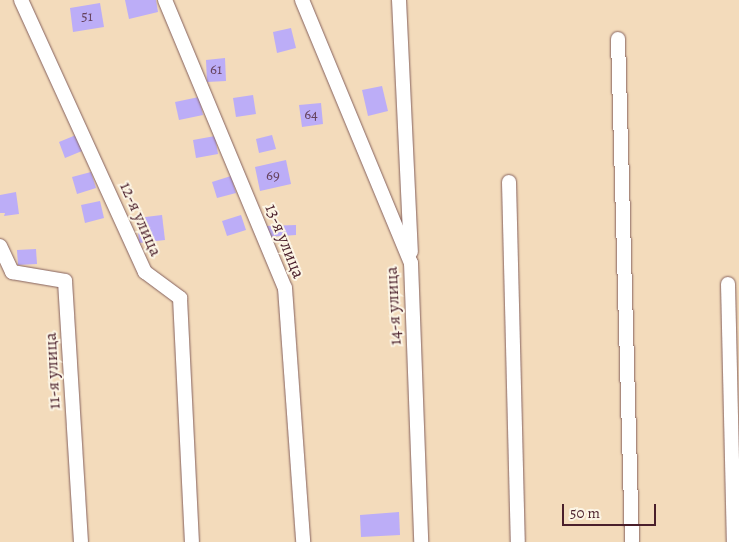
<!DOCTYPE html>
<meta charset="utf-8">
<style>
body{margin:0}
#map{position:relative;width:739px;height:542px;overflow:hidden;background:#f3dbbb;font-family:Alegreya,serif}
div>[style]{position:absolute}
.building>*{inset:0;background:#bcadf7}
.roads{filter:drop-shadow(0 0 1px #85615d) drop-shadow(0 0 1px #85615d)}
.street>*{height:14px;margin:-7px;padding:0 7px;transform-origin:7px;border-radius:7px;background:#fff}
span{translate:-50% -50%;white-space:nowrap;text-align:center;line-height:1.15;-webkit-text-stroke:4px #fcf5e5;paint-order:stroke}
.number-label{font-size:15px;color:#66425e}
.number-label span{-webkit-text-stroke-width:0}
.street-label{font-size:18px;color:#4a1f2b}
.scale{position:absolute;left:562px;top:504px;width:94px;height:22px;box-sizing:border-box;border:2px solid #4a1f2b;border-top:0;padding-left:6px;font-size:15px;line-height:18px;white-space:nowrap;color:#4a1f2b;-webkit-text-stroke:4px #fcf5e5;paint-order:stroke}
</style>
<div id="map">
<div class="building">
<div style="clip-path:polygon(125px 0,156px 0,158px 12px,129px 19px)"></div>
<div style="clip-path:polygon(100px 3px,104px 27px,73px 32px,70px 8px)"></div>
<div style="clip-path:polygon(291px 28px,296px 48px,277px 53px,273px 32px)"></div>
<div style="clip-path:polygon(225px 58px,226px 81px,207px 82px,206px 60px)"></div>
<div style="clip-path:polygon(382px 86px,388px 111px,368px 116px,362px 90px)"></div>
<div style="clip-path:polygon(253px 95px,256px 114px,236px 117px,233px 98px)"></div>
<div style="clip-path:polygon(199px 97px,203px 115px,179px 120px,175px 102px)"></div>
<div style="clip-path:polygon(321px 103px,323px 124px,302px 127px,299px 105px)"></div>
<div style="clip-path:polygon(76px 135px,82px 151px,65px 158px,59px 142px)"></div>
<div style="clip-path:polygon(272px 135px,276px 149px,259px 153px,256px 139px)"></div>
<div style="clip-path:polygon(215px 136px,218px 154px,196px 158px,193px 140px)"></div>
<div style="clip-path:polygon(286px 160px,291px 184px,260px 191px,255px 167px)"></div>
<div style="clip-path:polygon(91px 172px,96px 188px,77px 194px,72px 177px)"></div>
<div style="clip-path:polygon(231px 176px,236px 193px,217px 198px,212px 182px)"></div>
<div style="clip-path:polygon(16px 192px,19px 214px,4px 216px,5px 213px,0 213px,0 195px)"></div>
<div style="clip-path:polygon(100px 201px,104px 218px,85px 223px,81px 205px)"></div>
<div style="clip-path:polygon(162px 215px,165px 240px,139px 243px,137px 218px)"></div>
<div style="clip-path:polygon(241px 215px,246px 230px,227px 236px,222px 221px)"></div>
<div style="clip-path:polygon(296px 225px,296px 235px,267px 237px,266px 226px)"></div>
<div style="clip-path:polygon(36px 249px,37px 264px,18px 265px,17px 250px)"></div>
<div style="clip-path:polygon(399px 512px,400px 535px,361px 537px,360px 515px)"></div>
</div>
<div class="roads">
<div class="street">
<div style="left:21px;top:0;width:299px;rotate:65.5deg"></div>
<div style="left:145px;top:272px;width:44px;rotate:36.6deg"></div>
<div style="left:180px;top:298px;width:244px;rotate:87.2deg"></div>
<div style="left:165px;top:0;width:312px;rotate:67.4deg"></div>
<div style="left:285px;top:288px;width:255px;rotate:85.9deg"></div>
<div style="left:302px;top:0;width:285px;rotate:67.5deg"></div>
<div style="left:411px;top:263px;width:279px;rotate:87.9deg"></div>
<div style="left:399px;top:0;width:252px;rotate:87.3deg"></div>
<div style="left:618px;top:39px;width:503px;rotate:88.41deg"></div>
<div style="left:509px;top:182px;width:360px;rotate:88.6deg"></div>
<div style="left:0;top:246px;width:29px;rotate:65deg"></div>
<div style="left:12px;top:272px;width:54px;rotate:9.6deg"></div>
<div style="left:65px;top:281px;width:261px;rotate:86.5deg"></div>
<div style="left:728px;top:284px;width:258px;rotate:88.7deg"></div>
</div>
</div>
<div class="number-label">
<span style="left:87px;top:17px">51</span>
<span style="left:216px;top:70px">61</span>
<span style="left:311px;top:115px">64</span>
<span style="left:273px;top:176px">69</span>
</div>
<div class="street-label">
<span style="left:141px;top:219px;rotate:66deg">12-я улица</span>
<span style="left:285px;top:241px;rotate:68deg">13-я улица</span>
<span style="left:393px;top:306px;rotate:-93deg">14-я улица</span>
<span style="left:52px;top:371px;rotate:-93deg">11-я улица</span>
</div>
<div class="scale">50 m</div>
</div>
